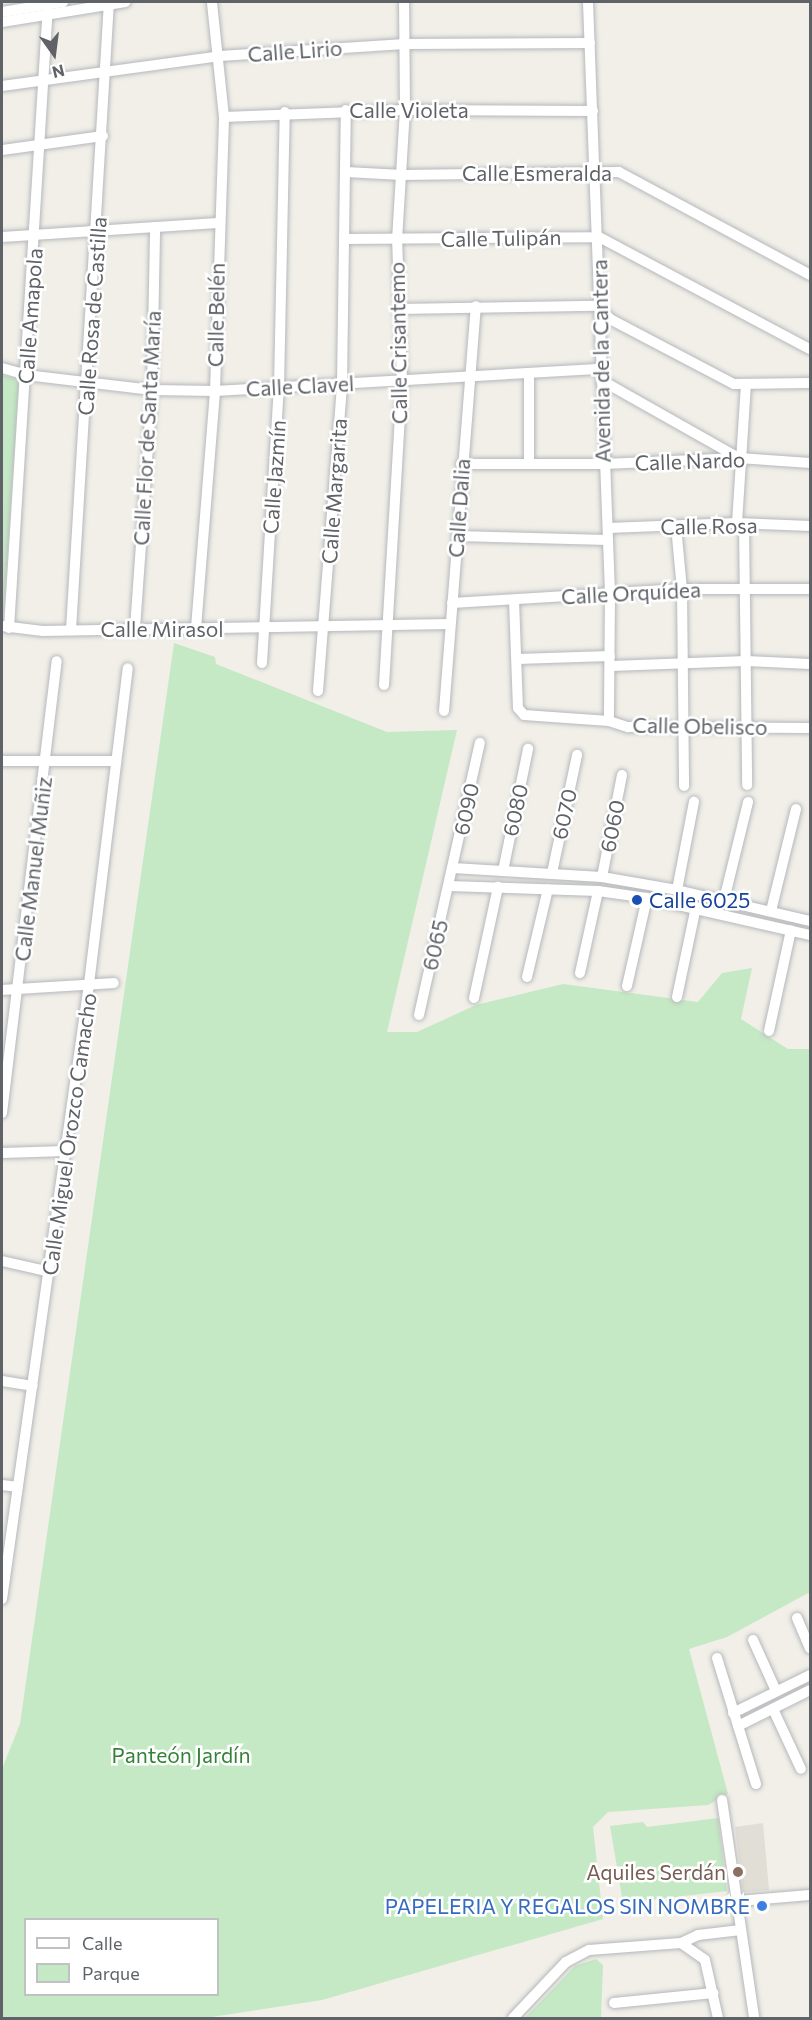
<!DOCTYPE html>
<meta charset="utf-8">
<style>
body{margin:0}
#map{position:relative;width:812px;height:2020px;overflow:hidden;background:#f1efe8;font-family:Commissioner,sans-serif}
div>[style]{position:absolute}
.education>*{inset:0;background:#e1ded6}
.green>*{inset:0;background:#c5e8c5}
.roads{filter:drop-shadow(0 0 2px #b5b8bc) drop-shadow(0 0 2px #b5b8bc)}
.minor>*{height:10px;margin:-5px;padding:0 5px;transform-origin:5px;border-radius:5px;background:#fff}
.dots>*{width:16px;height:16px;translate:-50% -50%;box-sizing:border-box;border:3px solid #fff;border-radius:50%}
span{translate:-50% -50%;white-space:nowrap;text-align:center;line-height:1.15;-webkit-text-stroke:5px #fff;paint-order:stroke}
.street-label{font-size:21px;color:#5f6368}
.transit-label{font-size:21px;color:#164399}
.left{translate:0 -50%;text-align:left}
.park-label{font-size:21px;color:#348238}
.education-label{font-size:21px;color:#785e54}
.right{translate:-100% -50%;text-align:right}
.shop-label{font-size:21px;color:#366cbe}
.frame{position:absolute;inset:0;border:3px solid #5f6368;pointer-events:none}
.legend{position:absolute;left:24px;top:1918px;width:195px;height:78px;box-sizing:border-box;background:#fff;border:2px solid #bfc1c3;margin:0;padding:8px 10px;list-style:none;font-size:18px;color:#5f6368}
.legend li{display:flex;align-items:center;gap:12px;height:30px}
.legend b{width:30px;border:2px solid #bfc1c3}
.north{position:absolute;left:24px;top:24px;width:60px;height:60px;-webkit-text-stroke:4px #fff;paint-order:stroke;rotate:166deg;font-size:16px;font-weight:700;line-height:24px;text-align:center;color:#5f6368}
.north::after{content:'';display:block;margin:auto;width:21px;height:27px;background:#5f6368;clip-path:polygon(50% 0,100% 100%,50% 72%,0 100%)}
</style>
<div id="map">
<div class="education">
<div style="clip-path:polygon(763px 1823px,769px 1890px,743px 1892px,735px 1827px)"></div>
</div>
<div class="green">
<div style="clip-path:polygon(2px 375px,19px 380px,3px 623px,2px 622px)"></div>
<div style="clip-path:polygon(evenodd,174px 643px,215px 657px,216px 664px,387px 732px,457px 730px,387px 1032px,417px 1032px,476px 1005px,563px 984px,698px 1002px,722px 973px,752px 968px,741px 1019px,788px 1049px,810px 1049px,810px 1592px,727px 1637px,689px 1649px,728px 1794px,708px 1805px,608px 1812px,593px 1827px,603px 1919px,322px 2000px,205px 2018px,2px 2018px,2px 1769px,20px 1724px,174px 643px,26px 1920px,218px 1920px,218px 1994px,26px 1994px,26px 1920px)"></div>
<div style="clip-path:polygon(718px 1818px,727px 1891px,623px 1903px,610px 1826px,643px 1822px,647px 1827px)"></div>
<div style="clip-path:polygon(596px 1959px,603px 1965px,601px 2018px,525px 2018px,575px 1966px)"></div>
</div>
<div class="roads">
<div class="minor">
<div style="left:588px;top:2px;width:592px;rotate:87.87deg"></div>
<div style="left:610px;top:594px;width:127px;rotate:90.5deg"></div>
<div style="left:2px;top:12px;width:62px;rotate:-9.3deg"></div>
<div style="left:2px;top:22px;width:125px;rotate:-9.2deg"></div>
<div style="left:2px;top:86px;width:220px;rotate:-7.8deg"></div>
<div style="left:220px;top:56px;width:185px;rotate:-3.7deg"></div>
<div style="left:405px;top:44px;width:185px;rotate:-0.3deg"></div>
<div style="left:224px;top:117px;width:181px;rotate:-2.2deg"></div>
<div style="left:405px;top:110px;width:188px;rotate:0.3deg"></div>
<div style="left:2px;top:150px;width:102px;rotate:-7.9deg"></div>
<div style="left:346px;top:172px;width:56px;rotate:3.1deg"></div>
<div style="left:402px;top:175px;width:217px;rotate:-0.8deg"></div>
<div style="left:619px;top:172px;width:217px;rotate:28.3deg"></div>
<div style="left:2px;top:237px;width:216px;rotate:-3.7deg"></div>
<div style="left:344px;top:239px;width:255px;rotate:-0.4deg"></div>
<div style="left:599px;top:237px;width:239px;rotate:28deg"></div>
<div style="left:398px;top:309px;width:200px;rotate:-0.9deg"></div>
<div style="left:598px;top:306px;width:18px;rotate:47deg"></div>
<div style="left:610px;top:319px;width:140px;rotate:27.7deg"></div>
<div style="left:734px;top:384px;width:76px;rotate:-0.8deg"></div>
<div style="left:2px;top:368px;width:25px;rotate:16deg"></div>
<div style="left:26px;top:375px;width:127px;rotate:6.8deg"></div>
<div style="left:152px;top:390px;width:63px;rotate:0.9deg"></div>
<div style="left:215px;top:391px;width:387px;rotate:-3.3deg"></div>
<div style="left:601px;top:380px;width:159px;rotate:29.5deg"></div>
<div style="left:461px;top:464px;width:143px"></div>
<div style="left:604px;top:464px;width:135px;rotate:-2.5deg"></div>
<div style="left:739px;top:458px;width:71px;rotate:4deg"></div>
<div style="left:529px;top:464px;width:91px;rotate:-90deg"></div>
<div style="left:737px;top:523px;width:139px;rotate:-86.3deg"></div>
<div style="left:744px;top:524px;width:261px;rotate:89.3deg"></div>
<div style="left:676px;top:526px;width:63px;rotate:84.6deg"></div>
<div style="left:682px;top:589px;width:197px;rotate:89.4deg"></div>
<div style="left:608px;top:528px;width:129px;rotate:-2.2deg"></div>
<div style="left:737px;top:523px;width:73px;rotate:2.4deg"></div>
<div style="left:457px;top:536px;width:151px;rotate:1.5deg"></div>
<div style="left:514px;top:600px;width:108px;rotate:87.9deg"></div>
<div style="left:518px;top:708px;width:9px;rotate:49deg"></div>
<div style="left:524px;top:715px;width:85px;rotate:4deg"></div>
<div style="left:609px;top:721px;width:20px;rotate:18deg"></div>
<div style="left:628px;top:727px;width:182px;rotate:0.3deg"></div>
<div style="left:452px;top:603px;width:230px;rotate:-3.5deg"></div>
<div style="left:682px;top:589px;width:128px"></div>
<div style="left:2px;top:626px;width:41px;rotate:7deg"></div>
<div style="left:43px;top:631px;width:407px;rotate:-1deg"></div>
<div style="left:9px;top:628px;width:625px;rotate:-86.42deg"></div>
<div style="left:135px;top:628px;width:239px;rotate:-85.9deg"></div>
<div style="left:152px;top:390px;width:163px;rotate:-88.9deg"></div>
<div style="left:196px;top:628px;width:238px;rotate:-85.4deg"></div>
<div style="left:215px;top:391px;width:274px;rotate:-88.1deg"></div>
<div style="left:224px;top:117px;width:116px;rotate:-96deg"></div>
<div style="left:71px;top:630px;width:629px;rotate:-86.54deg"></div>
<div style="left:517px;top:659px;width:93px;rotate:-1.8deg"></div>
<div style="left:262px;top:663px;width:277px;rotate:-86.5deg"></div>
<div style="left:279px;top:387px;width:275px;rotate:-88.8deg"></div>
<div style="left:611px;top:666px;width:135px;rotate:-2.1deg"></div>
<div style="left:746px;top:661px;width:64px;rotate:2.7deg"></div>
<div style="left:384px;top:685px;width:306px;rotate:-86.6deg"></div>
<div style="left:402px;top:380px;width:140px;rotate:-92deg"></div>
<div style="left:397px;top:240px;width:130px;rotate:-86.5deg"></div>
<div style="left:405px;top:110px;width:108px;rotate:-90.5deg"></div>
<div style="left:318px;top:691px;width:308px;rotate:-85.5deg"></div>
<div style="left:342px;top:384px;width:274px;rotate:-89.2deg"></div>
<div style="left:444px;top:711px;width:406px;rotate:-85.5deg"></div>
<div style="left:2px;top:761px;width:114px"></div>
<div style="left:453px;top:868px;width:149px;rotate:3.5deg"></div>
<div style="left:602px;top:877px;width:76px;rotate:9.8deg"></div>
<div style="left:677px;top:890px;width:137px;rotate:13.1deg"></div>
<div style="left:503px;top:871px;width:125px;rotate:-78.4deg"></div>
<div style="left:552px;top:873px;width:121px;rotate:-78deg"></div>
<div style="left:602px;top:877px;width:104px;rotate:-78.9deg"></div>
<div style="left:449px;top:886px;width:149px;rotate:1.9deg"></div>
<div style="left:598px;top:891px;width:49px;rotate:8.1deg"></div>
<div style="left:647px;top:898px;width:167px;rotate:12.8deg"></div>
<div style="left:677px;top:890px;width:90px;rotate:-79.1deg"></div>
<div style="left:724px;top:900px;width:101px;rotate:-76.2deg"></div>
<div style="left:771px;top:911px;width:105px;rotate:-76.2deg"></div>
<div style="left:580px;top:973px;width:84px;rotate:-77.6deg"></div>
<div style="left:527px;top:977px;width:90px;rotate:-76.6deg"></div>
<div style="left:627px;top:986px;width:90px;rotate:-77.2deg"></div>
<div style="left:2px;top:990px;width:112px;rotate:-3.6deg"></div>
<div style="left:677px;top:997px;width:92px;rotate:-78.1deg"></div>
<div style="left:474px;top:998px;width:114px;rotate:-77.8deg"></div>
<div style="left:419px;top:1015px;width:279px;rotate:-77.4deg"></div>
<div style="left:769px;top:1031px;width:103px;rotate:-77.7deg"></div>
<div style="left:2px;top:1113px;width:455px;rotate:-83.1deg"></div>
<div style="left:2px;top:1153px;width:64px;rotate:-1.8deg"></div>
<div style="left:2px;top:1261px;width:49px;rotate:12.9deg"></div>
<div style="left:2px;top:1381px;width:31px;rotate:9deg"></div>
<div style="left:2px;top:1485px;width:16px;rotate:7deg"></div>
<div style="left:2px;top:1599px;width:621px;rotate:-81.95deg"></div>
<div style="left:89px;top:984px;width:318px;rotate:-83deg"></div>
<div style="left:797px;top:1618px;width:33px;rotate:67deg"></div>
<div style="left:753px;top:1640px;width:56px;rotate:65.7deg"></div>
<div style="left:717px;top:1658px;width:132px;rotate:72.8deg"></div>
<div style="left:773px;top:1709px;width:66px;rotate:65deg"></div>
<div style="left:733px;top:1713px;width:86px;rotate:-26.3deg"></div>
<div style="left:738px;top:1726px;width:80px;rotate:-26.6deg"></div>
<div style="left:722px;top:1800px;width:220px;rotate:81.6deg"></div>
<div style="left:738px;top:1901px;width:72px;rotate:-4.8deg"></div>
<div style="left:681px;top:1943px;width:29px;rotate:35deg"></div>
<div style="left:705px;top:1960px;width:59px;rotate:77.4deg"></div>
<div style="left:614px;top:2003px;width:100px;rotate:-5.7deg"></div>
<div style="left:513px;top:2018px;width:77px;rotate:-46.6deg"></div>
<div style="left:566px;top:1962px;width:26px;rotate:-28deg"></div>
<div style="left:589px;top:1950px;width:92px;rotate:-4.4deg"></div>
<div style="left:681px;top:1943px;width:19px;rotate:-25deg"></div>
<div style="left:698px;top:1935px;width:43px;rotate:-6.6deg"></div>
</div>
</div>
<div class="dots">
<div style="left:637px;top:900px;background:#1a4fb4"></div>
<div style="left:738px;top:1872px;background:#8d6e63"></div>
<div style="left:762px;top:1906px;background:#3f7fe0"></div>
</div>
<div class="street-label">
<span style="left:295px;top:51px;rotate:-4deg">Calle Lirio</span>
<span style="left:409px;top:110px">Calle Violeta</span>
<span style="left:537px;top:173px">Calle Esmeralda</span>
<span style="left:501px;top:238px;rotate:-1deg">Calle Tulipán</span>
<span style="left:216px;top:315px;rotate:-89deg">Calle Belén</span>
<span style="left:30px;top:316px;rotate:-86deg">Calle Amapola</span>
<span style="left:92px;top:316px;rotate:-86deg">Calle Rosa de Castilla</span>
<span style="left:398px;top:343px;rotate:-91deg">Calle Crisantemo</span>
<span style="left:601px;top:361px;rotate:-91deg">Avenida de la Cantera</span>
<span style="left:300px;top:386px;rotate:-3deg">Calle Clavel</span>
<span style="left:147px;top:428px;rotate:-87deg">Calle Flor de Santa María</span>
<span style="left:690px;top:461px;rotate:-2deg">Calle Nardo</span>
<span style="left:274px;top:477px;rotate:-86deg">Calle Jazmín</span>
<span style="left:334px;top:491px;rotate:-86deg">Calle Margarita</span>
<span style="left:459px;top:508px;rotate:-86deg">Calle Dalia</span>
<span style="left:709px;top:526px;rotate:-1deg">Calle Rosa</span>
<span style="left:631px;top:593px;rotate:-3deg">Calle Orquídea</span>
<span style="left:162px;top:629px">Calle Mirasol</span>
<span style="left:700px;top:726px;rotate:1deg">Calle Obelisco</span>
<span style="left:466px;top:809px;rotate:-78deg">6090</span>
<span style="left:515px;top:810px;rotate:-78deg">6080</span>
<span style="left:564px;top:814px;rotate:-78deg">6070</span>
<span style="left:612px;top:826px;rotate:-79deg">6060</span>
<span style="left:33px;top:869px;rotate:-83deg">Calle Manuel Muñiz</span>
<span style="left:435px;top:945px;rotate:-77deg">6065</span>
<span style="left:69px;top:1134px;rotate:-82deg">Calle Miguel Orozco Camacho</span>
</div>
<div class="transit-label">
<span class="left" style="left:649px;top:900px">Calle 6025</span>
</div>
<div class="park-label">
<span style="left:181px;top:1755px">Panteón Jardín</span>
</div>
<div class="education-label">
<span class="right" style="left:726px;top:1872px">Aquiles Serdán</span>
</div>
<div class="shop-label">
<span class="right" style="left:750px;top:1906px">PAPELERIA Y REGALOS SIN NOMBRE</span>
</div>
<div class="frame"></div>
<ul class="legend">
<li><b style="height:8px;background:#fff"></b>Calle</li>
<li><b style="height:16px;background:#c5e8c5"></b>Parque</li>
</ul>
<div class="north">N</div>
</div>
